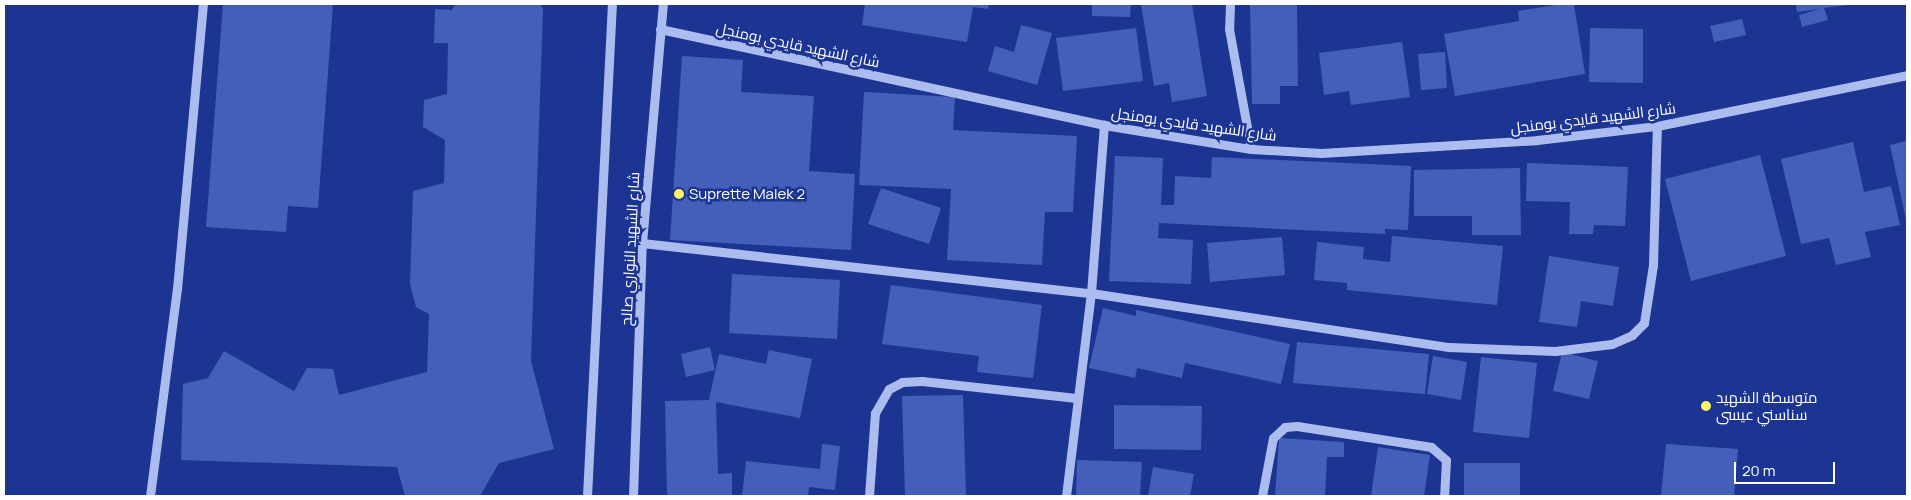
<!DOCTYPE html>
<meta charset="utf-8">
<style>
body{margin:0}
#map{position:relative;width:1911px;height:500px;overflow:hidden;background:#1c3593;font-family:Manrope,Cairo,sans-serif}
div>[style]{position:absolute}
.building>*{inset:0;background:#445fb9}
.minor>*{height:9px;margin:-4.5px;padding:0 4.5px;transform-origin:4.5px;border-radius:4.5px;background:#adbcef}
.dots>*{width:14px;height:14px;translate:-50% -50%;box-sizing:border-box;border:2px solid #1c3593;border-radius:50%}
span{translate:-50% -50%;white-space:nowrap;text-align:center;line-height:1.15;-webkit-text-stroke:5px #1c3593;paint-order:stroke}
.street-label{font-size:15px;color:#fff}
.poi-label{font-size:15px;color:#fff}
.left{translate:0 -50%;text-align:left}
.frame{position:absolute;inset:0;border:5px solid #fff;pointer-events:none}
.scale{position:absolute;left:1734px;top:462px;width:101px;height:22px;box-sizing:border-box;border:2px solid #fff;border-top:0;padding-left:6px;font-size:15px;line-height:18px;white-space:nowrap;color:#fff;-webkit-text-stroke:4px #1c3593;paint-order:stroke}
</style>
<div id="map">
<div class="building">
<div style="clip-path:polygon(223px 4px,333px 4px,318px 208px,288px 206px,286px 232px,206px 227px)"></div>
<div style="clip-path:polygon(455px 4px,540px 4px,543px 9px,531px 361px,554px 449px,499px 463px,480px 496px,405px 496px,397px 467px,181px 460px,183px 384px,208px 378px,224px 351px,294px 391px,307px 368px,333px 369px,339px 395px,427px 372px,429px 314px,416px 307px,410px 284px,413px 191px,444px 183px,445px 140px,423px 127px,424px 100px,447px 94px,448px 43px,434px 43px,435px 9px,452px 10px)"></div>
<div style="clip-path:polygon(865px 4px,989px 4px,988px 9px,973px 7px,967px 42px,862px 25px)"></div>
<div style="clip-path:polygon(1092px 4px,1131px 4px,1130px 17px,1092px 16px)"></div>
<div style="clip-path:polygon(1141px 4px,1192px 4px,1207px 96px,1172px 102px,1169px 83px,1154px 86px)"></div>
<div style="clip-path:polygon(1250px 4px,1297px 4px,1298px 86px,1280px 86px,1280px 104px,1252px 104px)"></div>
<div style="clip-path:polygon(1562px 4px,1574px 4px,1585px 74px,1455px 96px,1444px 34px,1519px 21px,1518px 11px)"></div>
<div style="clip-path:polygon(1796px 4px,1848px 4px,1848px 5px,1824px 8px,1828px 20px,1802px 27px,1799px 15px,1820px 9px,1797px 12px)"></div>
<div style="clip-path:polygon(1742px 19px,1746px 35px,1714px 42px,1710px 26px)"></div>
<div style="clip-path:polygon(1021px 25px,1052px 33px,1037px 85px,988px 71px,995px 46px,1014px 52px)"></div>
<div style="clip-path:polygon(1136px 28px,1143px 81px,1063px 91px,1056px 38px)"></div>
<div style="clip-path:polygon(1590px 28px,1643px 29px,1643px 83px,1589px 82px)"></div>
<div style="clip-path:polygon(1402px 42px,1410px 97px,1351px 105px,1349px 91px,1324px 95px,1319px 53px)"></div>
<div style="clip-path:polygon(1445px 52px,1447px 88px,1421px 90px,1418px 54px)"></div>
<div style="clip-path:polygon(682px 56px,743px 60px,741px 92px,814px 96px,809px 171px,855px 174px,851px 250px,670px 240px)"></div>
<div style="clip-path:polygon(864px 92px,955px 97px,953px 130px,1077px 136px,1073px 212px,1045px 212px,1042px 265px,947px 260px,951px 189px,859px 185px)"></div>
<div style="clip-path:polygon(1906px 141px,1907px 146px,1906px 220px,1890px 145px)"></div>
<div style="clip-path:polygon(1853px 142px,1864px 192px,1891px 186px,1900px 225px,1865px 232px,1871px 257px,1836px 265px,1829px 238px,1801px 244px,1781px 159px)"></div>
<div style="clip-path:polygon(1760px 155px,1786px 256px,1691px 281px,1665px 179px)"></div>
<div style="clip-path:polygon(1115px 156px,1163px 158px,1161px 205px,1174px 205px,1175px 176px,1211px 178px,1212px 157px,1411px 166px,1408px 230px,1385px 229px,1385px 234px,1159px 223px,1158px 238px,1193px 240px,1191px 284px,1109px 281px)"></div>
<div style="clip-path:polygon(1527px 163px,1628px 167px,1625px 226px,1594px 225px,1593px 234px,1569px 234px,1570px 202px,1526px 201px)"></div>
<div style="clip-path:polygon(1520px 168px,1521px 235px,1472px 235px,1472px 216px,1414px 216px,1414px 170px)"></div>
<div style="clip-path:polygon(881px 188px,941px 208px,929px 244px,868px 224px)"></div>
<div style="clip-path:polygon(1392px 236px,1503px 246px,1497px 305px,1347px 290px,1347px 283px,1314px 280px,1317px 242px,1364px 247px,1363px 259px,1390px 262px)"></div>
<div style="clip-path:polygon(1282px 237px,1285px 275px,1210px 282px,1207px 243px)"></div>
<div style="clip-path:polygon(1549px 256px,1619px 267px,1613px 306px,1581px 301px,1577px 327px,1539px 322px)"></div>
<div style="clip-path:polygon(732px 274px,840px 280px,837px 339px,729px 333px)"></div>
<div style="clip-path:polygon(891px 285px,1042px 305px,1033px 378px,977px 372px,979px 356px,882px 344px)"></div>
<div style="clip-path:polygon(1103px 308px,1136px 316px,1136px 310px,1290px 344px,1281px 384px,1185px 363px,1182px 378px,1137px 368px,1135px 378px,1089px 368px)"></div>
<div style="clip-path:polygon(1297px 342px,1429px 354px,1425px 394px,1293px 383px)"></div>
<div style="clip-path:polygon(710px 347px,715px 370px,686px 377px,681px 354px)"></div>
<div style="clip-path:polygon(769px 350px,812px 359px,800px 418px,716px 402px,718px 474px,732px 473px,732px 496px,667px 496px,665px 401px,709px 400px,719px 354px,766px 364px)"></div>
<div style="clip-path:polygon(1562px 352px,1598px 361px,1589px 399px,1553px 391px)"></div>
<div style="clip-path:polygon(1433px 356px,1467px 362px,1461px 400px,1427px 394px)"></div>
<div style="clip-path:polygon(1481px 357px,1537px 363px,1529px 438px,1473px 432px)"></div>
<div style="clip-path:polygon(963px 395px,966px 496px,905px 496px,902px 396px)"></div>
<div style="clip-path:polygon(1114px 405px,1202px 406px,1201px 450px,1114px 449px)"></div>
<div style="clip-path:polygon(1279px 438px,1344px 442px,1344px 457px,1327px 457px,1325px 496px,1275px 496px)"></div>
<div style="clip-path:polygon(822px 444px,840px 446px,835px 490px,809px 487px,808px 496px,742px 496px,746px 461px,820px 469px)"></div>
<div style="clip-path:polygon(1666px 444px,1738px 449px,1734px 496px,1661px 496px)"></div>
<div style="clip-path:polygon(1378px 447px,1430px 455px,1424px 496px,1371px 496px)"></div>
<div style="clip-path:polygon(1077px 460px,1142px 462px,1140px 496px,1076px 496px)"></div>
<div style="clip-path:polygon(1464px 463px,1520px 463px,1520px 496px,1464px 496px)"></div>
<div style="clip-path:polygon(1153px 467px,1194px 474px,1190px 496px,1148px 496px)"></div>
</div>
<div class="minor">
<div style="left:1230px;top:4px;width:25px;rotate:92deg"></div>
<div style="left:1229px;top:29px;width:122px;rotate:79.6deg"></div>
<div style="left:660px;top:29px;width:454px;rotate:12.2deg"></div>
<div style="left:1104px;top:125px;width:149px;rotate:9.3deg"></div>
<div style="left:1251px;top:149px;width:70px;rotate:3.3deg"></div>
<div style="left:1321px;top:153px;width:216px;rotate:-3.4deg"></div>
<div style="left:1537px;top:140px;width:121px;rotate:-6.7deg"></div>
<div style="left:1657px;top:126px;width:255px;rotate:-11.5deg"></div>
<div style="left:642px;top:243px;width:452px;rotate:6.4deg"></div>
<div style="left:1091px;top:293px;width:362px;rotate:8.6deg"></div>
<div style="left:1449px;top:347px;width:106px;rotate:2.2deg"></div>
<div style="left:1555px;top:351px;width:57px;rotate:-7deg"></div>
<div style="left:1612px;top:344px;width:22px;rotate:-24deg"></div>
<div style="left:1632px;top:335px;width:17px;rotate:-45deg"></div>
<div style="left:1644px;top:323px;width:59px;rotate:-81.2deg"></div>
<div style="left:1653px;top:265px;width:139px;rotate:-88.4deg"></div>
<div style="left:150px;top:496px;width:209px;rotate:-82.6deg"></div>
<div style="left:177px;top:289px;width:286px;rotate:-84.8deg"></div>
<div style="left:587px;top:496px;width:493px;rotate:-87.1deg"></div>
<div style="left:633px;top:496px;width:253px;rotate:-88deg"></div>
<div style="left:642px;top:243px;width:240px;rotate:-85deg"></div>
<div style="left:869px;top:496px;width:83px;rotate:-85.9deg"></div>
<div style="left:875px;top:413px;width:28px;rotate:-60deg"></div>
<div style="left:889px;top:389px;width:15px;rotate:-28deg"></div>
<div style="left:902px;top:382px;width:20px;rotate:-3deg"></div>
<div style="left:922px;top:381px;width:155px;rotate:6.3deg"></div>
<div style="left:1066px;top:496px;width:205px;rotate:-83deg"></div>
<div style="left:1091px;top:293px;width:169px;rotate:-85.6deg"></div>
<div style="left:1262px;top:496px;width:59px;rotate:-79.3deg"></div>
<div style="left:1273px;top:438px;width:16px;rotate:-43deg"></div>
<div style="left:1285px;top:427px;width:12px;rotate:-5deg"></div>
<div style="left:1297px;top:426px;width:136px;rotate:8.9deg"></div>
<div style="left:1431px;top:447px;width:20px;rotate:41deg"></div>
<div style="left:1446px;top:460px;width:36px;rotate:93deg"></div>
</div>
<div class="dots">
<div style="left:679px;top:194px;background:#fff56b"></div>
<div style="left:1706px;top:406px;background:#fff56b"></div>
</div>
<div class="street-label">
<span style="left:798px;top:45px;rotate:12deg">شارع الشهيد قايدي بومنجل</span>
<span style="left:1593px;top:118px;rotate:-7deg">شارع الشهيد قايدي بومنجل</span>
<span style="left:1194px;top:124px;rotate:8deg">شارع الشهيد قايدي بومنجل</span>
<span style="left:630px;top:249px;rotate:-87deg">شارع الشهيد النواري صالح</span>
</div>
<div class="poi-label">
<span class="left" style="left:689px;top:194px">Suprette Malek 2</span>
<span class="left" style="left:1716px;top:406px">متوسطة الشهيد<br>سناسني عيسى</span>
</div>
<div class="frame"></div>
<div class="scale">20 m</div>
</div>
